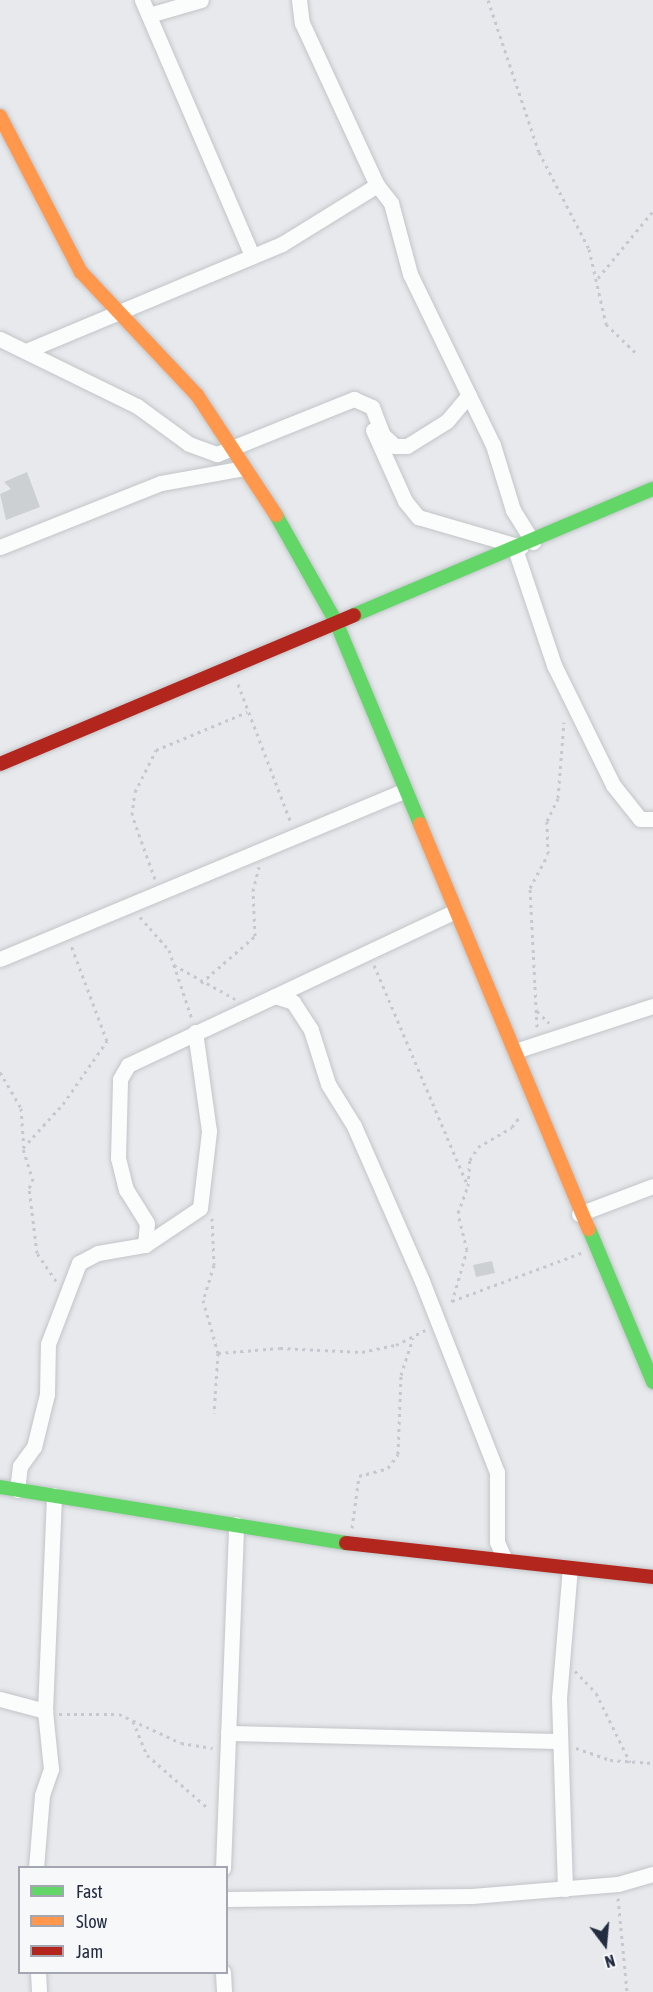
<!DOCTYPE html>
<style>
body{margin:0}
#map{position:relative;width:653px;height:1992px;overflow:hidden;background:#e7e9ec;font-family:"Asap Condensed",sans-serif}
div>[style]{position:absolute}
.building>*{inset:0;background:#cdd0d3}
.path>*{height:3px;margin-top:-1.5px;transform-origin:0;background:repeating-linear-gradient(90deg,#c6c8cf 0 3px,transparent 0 7.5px)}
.roads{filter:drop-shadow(0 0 2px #c2c5c8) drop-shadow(0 0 2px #c2c5c8)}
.street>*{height:15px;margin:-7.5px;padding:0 7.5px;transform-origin:7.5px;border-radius:7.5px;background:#fbfcfc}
.fast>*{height:14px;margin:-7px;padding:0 7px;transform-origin:7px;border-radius:7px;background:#63d668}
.slow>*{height:14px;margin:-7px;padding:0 7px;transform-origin:7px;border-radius:7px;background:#ff974d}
.jam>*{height:14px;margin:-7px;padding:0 7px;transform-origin:7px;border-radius:7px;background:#b3261e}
span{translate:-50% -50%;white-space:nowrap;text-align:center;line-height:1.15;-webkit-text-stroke:5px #f6f8fa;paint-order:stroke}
.legend{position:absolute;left:18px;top:1866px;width:210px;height:108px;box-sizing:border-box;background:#f6f8fa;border:2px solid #a2a6b0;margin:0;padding:8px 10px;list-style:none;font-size:18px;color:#232c41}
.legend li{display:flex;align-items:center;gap:12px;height:30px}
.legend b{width:30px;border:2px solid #a2a6b0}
.north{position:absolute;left:575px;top:1914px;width:60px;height:60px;-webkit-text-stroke:4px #f6f8fa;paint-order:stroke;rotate:164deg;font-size:16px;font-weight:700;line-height:24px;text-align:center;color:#232c41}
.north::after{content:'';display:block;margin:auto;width:21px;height:27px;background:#232c41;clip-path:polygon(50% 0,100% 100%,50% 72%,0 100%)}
</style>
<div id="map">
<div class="building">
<div style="clip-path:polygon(27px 472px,40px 507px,6px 520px,0 494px,11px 489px,4px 482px)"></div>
<div style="clip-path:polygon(492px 1261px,495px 1273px,476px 1277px,473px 1265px)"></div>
</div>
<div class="path">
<div style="left:488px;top:0;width:160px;rotate:71.5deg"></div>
<div style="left:539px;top:152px;width:109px;rotate:62.7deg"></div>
<div style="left:589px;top:249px;width:77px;rotate:77.2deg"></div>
<div style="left:606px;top:324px;width:43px;rotate:44.1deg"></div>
<div style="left:598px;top:278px;width:87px;rotate:-50.6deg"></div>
<div style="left:238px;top:684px;width:149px;rotate:69.1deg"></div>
<div style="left:155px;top:879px;width:68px;rotate:-109.8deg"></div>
<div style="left:132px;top:815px;width:23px;rotate:-83deg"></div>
<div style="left:135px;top:792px;width:47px;rotate:-63.4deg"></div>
<div style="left:156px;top:750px;width:99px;rotate:-22.7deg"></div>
<div style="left:140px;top:917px;width:44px;rotate:48.7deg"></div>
<div style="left:169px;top:950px;width:73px;rotate:71.6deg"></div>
<div style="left:174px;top:965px;width:70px;rotate:29.1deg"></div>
<div style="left:374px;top:965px;width:240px;rotate:67deg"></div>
<div style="left:201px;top:983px;width:72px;rotate:-41deg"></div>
<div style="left:255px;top:936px;width:45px;rotate:-92.5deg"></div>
<div style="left:253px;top:891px;width:25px;rotate:-76deg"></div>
<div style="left:537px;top:1011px;width:17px;rotate:45deg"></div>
<div style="left:537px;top:1027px;width:139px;rotate:-92.9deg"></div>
<div style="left:530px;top:888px;width:38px;rotate:-62deg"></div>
<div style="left:548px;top:854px;width:33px;rotate:-92deg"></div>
<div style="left:547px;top:821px;width:25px;rotate:-64deg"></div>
<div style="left:558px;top:798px;width:76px;rotate:-85.5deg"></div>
<div style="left:0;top:1072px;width:42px;rotate:59.7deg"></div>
<div style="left:21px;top:1108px;width:39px;rotate:86deg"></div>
<div style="left:212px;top:1218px;width:47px;rotate:87.6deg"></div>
<div style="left:214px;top:1265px;width:37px;rotate:107deg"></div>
<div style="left:203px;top:1300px;width:55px;rotate:74.2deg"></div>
<div style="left:218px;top:1353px;width:60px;rotate:93.8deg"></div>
<div style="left:56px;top:1281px;width:34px;rotate:-124deg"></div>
<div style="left:37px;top:1253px;width:65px;rotate:-97deg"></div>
<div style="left:29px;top:1188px;width:8px;rotate:-60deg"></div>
<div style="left:33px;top:1181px;width:34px;rotate:-107deg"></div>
<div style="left:23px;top:1148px;width:59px;rotate:-47.7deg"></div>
<div style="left:63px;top:1104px;width:77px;rotate:-55.1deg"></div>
<div style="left:107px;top:1041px;width:103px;rotate:-110.6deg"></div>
<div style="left:452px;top:1301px;width:138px;rotate:-20.4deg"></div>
<div style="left:452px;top:1302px;width:54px;rotate:-73.9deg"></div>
<div style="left:467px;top:1250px;width:38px;rotate:-104deg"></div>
<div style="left:458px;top:1213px;width:29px;rotate:-70deg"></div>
<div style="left:468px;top:1186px;width:26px;rotate:-86deg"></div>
<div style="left:470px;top:1160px;width:15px;rotate:-58deg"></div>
<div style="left:478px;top:1147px;width:39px;rotate:-30deg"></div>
<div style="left:512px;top:1127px;width:15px;rotate:-53deg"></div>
<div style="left:218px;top:1353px;width:62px;rotate:-4.6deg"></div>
<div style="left:280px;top:1348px;width:82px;rotate:2.8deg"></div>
<div style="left:362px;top:1352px;width:35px;rotate:-12deg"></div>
<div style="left:396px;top:1345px;width:35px;rotate:-27deg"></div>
<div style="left:352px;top:1528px;width:52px;rotate:-82.3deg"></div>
<div style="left:359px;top:1476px;width:30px;rotate:-15deg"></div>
<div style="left:388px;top:1468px;width:17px;rotate:-54deg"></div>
<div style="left:398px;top:1454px;width:79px;rotate:-87.8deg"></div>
<div style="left:401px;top:1375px;width:39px;rotate:-72deg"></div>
<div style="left:575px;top:1671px;width:30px;rotate:46deg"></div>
<div style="left:596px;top:1693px;width:77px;rotate:63.8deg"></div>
<div style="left:59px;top:1714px;width:60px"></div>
<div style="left:119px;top:1714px;width:68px;rotate:25.1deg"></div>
<div style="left:181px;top:1743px;width:32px;rotate:9deg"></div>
<div style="left:133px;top:1721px;width:37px;rotate:68deg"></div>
<div style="left:147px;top:1755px;width:82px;rotate:41.1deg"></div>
<div style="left:576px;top:1748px;width:36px;rotate:19deg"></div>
<div style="left:610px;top:1760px;width:43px;rotate:4deg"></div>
<div style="left:618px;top:1898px;width:94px;rotate:84.5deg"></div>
</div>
<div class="roads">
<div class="street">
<div style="left:142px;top:0;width:279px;rotate:66.7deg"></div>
<div style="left:299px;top:0;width:23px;rotate:83deg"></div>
<div style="left:302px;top:23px;width:179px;rotate:65.2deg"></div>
<div style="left:377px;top:185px;width:23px;rotate:52deg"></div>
<div style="left:391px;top:203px;width:73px;rotate:75deg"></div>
<div style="left:410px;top:274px;width:190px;rotate:64.1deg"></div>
<div style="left:493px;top:445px;width:68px;rotate:72.9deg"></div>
<div style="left:513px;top:510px;width:38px;rotate:58deg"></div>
<div style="left:149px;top:15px;width:54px;rotate:-16.1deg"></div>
<div style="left:0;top:339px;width:153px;rotate:26.1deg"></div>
<div style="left:137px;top:406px;width:64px;rotate:36.2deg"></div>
<div style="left:189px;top:444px;width:30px;rotate:20deg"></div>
<div style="left:217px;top:454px;width:148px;rotate:-21.9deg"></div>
<div style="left:354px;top:399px;width:20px;rotate:24deg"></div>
<div style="left:372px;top:407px;width:30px;rotate:69deg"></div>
<div style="left:383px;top:435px;width:16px;rotate:43deg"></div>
<div style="left:395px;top:446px;width:12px"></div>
<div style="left:407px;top:446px;width:47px;rotate:-32deg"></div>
<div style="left:447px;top:421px;width:34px;rotate:-50deg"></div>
<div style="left:26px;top:351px;width:277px;rotate:-22.7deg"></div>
<div style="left:282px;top:244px;width:112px;rotate:-31.8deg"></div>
<div style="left:373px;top:430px;width:78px;rotate:65.7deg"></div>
<div style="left:405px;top:501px;width:21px;rotate:51deg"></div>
<div style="left:418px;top:517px;width:107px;rotate:16.2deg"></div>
<div style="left:0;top:547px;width:173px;rotate:-21.7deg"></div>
<div style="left:161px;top:483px;width:84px;rotate:-10.2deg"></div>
<div style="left:515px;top:549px;width:122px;rotate:71.4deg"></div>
<div style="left:554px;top:665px;width:134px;rotate:63.8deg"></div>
<div style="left:613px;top:785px;width:43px;rotate:51.5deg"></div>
<div style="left:640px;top:819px;width:13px"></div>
<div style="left:0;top:959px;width:438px;rotate:-22.6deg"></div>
<div style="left:275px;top:996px;width:19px;rotate:18deg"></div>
<div style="left:293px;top:1002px;width:33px;rotate:57deg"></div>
<div style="left:311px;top:1030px;width:57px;rotate:72.5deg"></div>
<div style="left:328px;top:1084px;width:49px;rotate:58.2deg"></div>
<div style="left:354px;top:1126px;width:169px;rotate:66.3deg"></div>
<div style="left:422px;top:1281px;width:205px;rotate:68.6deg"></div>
<div style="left:497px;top:1472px;width:70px;rotate:90deg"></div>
<div style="left:497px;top:1542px;width:17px;rotate:66deg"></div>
<div style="left:515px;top:1051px;width:145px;rotate:-18.1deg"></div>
<div style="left:579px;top:1214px;width:79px;rotate:-20.7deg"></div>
<div style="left:145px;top:1245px;width:22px;rotate:-85deg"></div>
<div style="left:147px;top:1223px;width:39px;rotate:-122deg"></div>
<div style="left:126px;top:1190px;width:33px;rotate:-104deg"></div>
<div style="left:118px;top:1158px;width:79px;rotate:-88.5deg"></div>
<div style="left:120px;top:1079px;width:16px;rotate:-60deg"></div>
<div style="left:128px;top:1065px;width:362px;rotate:-25.2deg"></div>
<div style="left:17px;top:1490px;width:24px;rotate:-83deg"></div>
<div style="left:20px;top:1466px;width:24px;rotate:-54deg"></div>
<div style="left:34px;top:1447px;width:55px;rotate:-76.2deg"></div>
<div style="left:47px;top:1394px;width:50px;rotate:-88.9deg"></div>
<div style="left:48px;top:1344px;width:87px;rotate:-69.1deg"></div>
<div style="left:79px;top:1263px;width:21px;rotate:-28deg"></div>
<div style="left:98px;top:1253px;width:48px;rotate:-9.7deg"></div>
<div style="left:145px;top:1245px;width:66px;rotate:-33.9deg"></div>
<div style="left:200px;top:1208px;width:78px;rotate:-83.3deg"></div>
<div style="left:209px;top:1131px;width:100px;rotate:-98deg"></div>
<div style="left:0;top:1699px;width:47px;rotate:14.9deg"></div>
<div style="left:228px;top:1733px;width:331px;rotate:1.4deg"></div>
<div style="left:36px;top:1868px;width:73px;rotate:-85.3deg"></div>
<div style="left:42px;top:1795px;width:28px;rotate:-71deg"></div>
<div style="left:51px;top:1769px;width:58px;rotate:-95.9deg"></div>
<div style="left:45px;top:1711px;width:216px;rotate:-87.6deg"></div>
<div style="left:223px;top:1868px;width:344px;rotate:-87.8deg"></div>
<div style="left:565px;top:1889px;width:191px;rotate:-91.8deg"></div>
<div style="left:559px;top:1698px;width:130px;rotate:-85.2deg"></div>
<div style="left:226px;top:1899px;width:246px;rotate:-0.7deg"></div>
<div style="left:472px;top:1896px;width:146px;rotate:-4.7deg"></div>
<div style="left:618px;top:1884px;width:36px;rotate:-16deg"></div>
<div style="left:38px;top:1972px;width:20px;rotate:87deg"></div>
<div style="left:223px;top:1972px;width:20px;rotate:87deg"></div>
</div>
<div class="fast">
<div style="left:276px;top:515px;width:123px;rotate:60.7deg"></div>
<div style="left:336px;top:622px;width:219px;rotate:67.4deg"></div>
<div style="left:354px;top:615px;width:324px;rotate:-22.9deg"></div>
<div style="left:589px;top:1229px;width:166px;rotate:67.3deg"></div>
<div style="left:0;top:1487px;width:351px;rotate:9.2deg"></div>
</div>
<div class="slow">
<div style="left:0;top:116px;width:176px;rotate:62.6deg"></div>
<div style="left:81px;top:272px;width:169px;rotate:46.7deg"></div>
<div style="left:197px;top:395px;width:144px;rotate:56.6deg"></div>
<div style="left:420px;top:824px;width:439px;rotate:67.4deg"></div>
</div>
<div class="jam">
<div style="left:0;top:764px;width:384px;rotate:-22.8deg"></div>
<div style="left:346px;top:1543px;width:309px;rotate:6.3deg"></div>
</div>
</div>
<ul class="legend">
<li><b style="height:8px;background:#63d668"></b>Fast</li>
<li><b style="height:8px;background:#ff974d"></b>Slow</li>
<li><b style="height:8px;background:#b3261e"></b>Jam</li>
</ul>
<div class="north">N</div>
</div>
